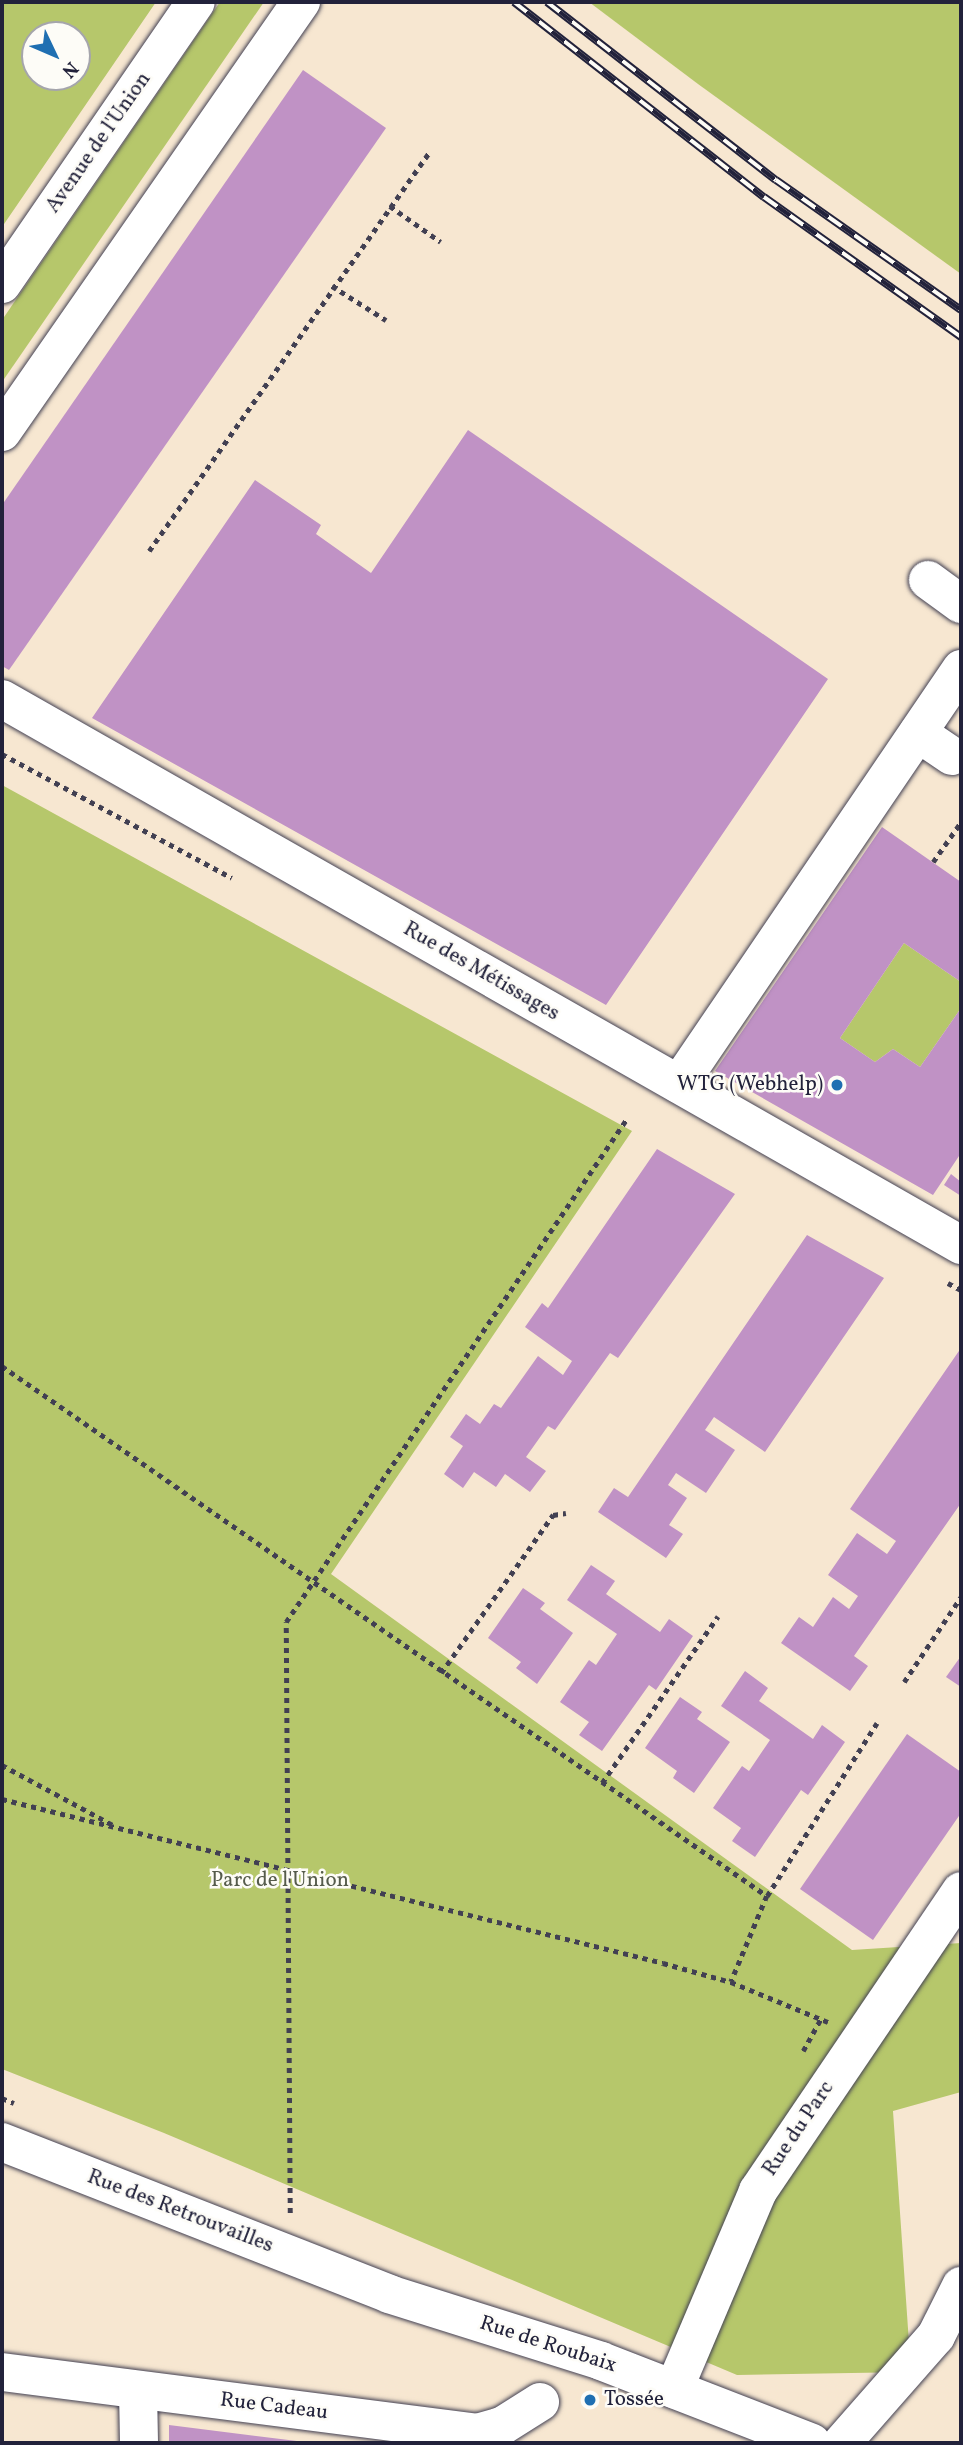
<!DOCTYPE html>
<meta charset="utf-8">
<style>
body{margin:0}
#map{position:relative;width:963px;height:2445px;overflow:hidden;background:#f7e7d1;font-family:Vollkorn,serif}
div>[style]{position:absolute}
.green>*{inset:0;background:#b6c76b}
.building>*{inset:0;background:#c092c5}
.path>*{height:4.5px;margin-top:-2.25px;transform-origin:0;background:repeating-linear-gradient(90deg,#424052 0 5px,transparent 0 10px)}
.roads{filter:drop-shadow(0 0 2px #424052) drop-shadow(0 0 2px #424052)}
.minor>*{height:38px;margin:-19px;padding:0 19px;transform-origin:19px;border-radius:19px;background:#fff}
.rail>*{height:8px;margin-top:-4px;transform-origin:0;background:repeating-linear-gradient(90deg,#fdfcf7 0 16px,#22223b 0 32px);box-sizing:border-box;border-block:2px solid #22223b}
.dots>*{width:19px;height:19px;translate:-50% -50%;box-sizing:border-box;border:4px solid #fdfcf7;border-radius:50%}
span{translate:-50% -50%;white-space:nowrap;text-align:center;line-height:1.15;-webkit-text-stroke:5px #fdfcf7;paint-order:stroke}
.street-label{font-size:21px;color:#22223b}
.poi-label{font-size:21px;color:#22223b}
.right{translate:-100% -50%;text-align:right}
.left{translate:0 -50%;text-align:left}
.park-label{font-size:21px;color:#565c4c}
.frame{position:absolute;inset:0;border:4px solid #22223b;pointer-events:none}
.north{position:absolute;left:21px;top:21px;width:70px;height:70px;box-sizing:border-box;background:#fdfcf7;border:2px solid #a5a5ac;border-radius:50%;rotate:134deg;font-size:19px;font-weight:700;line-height:28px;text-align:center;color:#22223b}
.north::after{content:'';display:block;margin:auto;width:24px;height:32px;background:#1f6fb2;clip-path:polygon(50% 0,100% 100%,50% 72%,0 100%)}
</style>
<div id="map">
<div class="green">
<div style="clip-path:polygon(evenodd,2px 2px,156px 2px,2px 227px,2px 2px,77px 35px,77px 77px,35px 77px,35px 35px,77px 35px)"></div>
<div style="clip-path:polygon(220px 2px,264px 2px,2px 382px,2px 320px)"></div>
<div style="clip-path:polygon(589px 2px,961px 2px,961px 274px,698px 84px)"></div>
<div style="clip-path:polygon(2px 785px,632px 1131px,331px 1574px,852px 1950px,961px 1943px,961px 2092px,893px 2111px,911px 2372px,737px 2375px,164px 2133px,2px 2069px)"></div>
<div style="clip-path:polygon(904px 943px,961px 982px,961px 1008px,920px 1067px,893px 1049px,875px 1062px,840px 1038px)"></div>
</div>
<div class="building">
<div style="clip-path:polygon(303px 70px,386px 128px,9px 670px,2px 666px,2px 505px)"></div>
<div style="clip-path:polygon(468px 430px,828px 679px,606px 1005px,92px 718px,255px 480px,321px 525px,316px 534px,371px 573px)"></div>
<div style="clip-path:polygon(882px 827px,961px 882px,961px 982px,904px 943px,840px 1038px,875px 1062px,893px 1049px,920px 1067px,961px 1008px,961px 1153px,933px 1195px,715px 1071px)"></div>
<div style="clip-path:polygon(657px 1149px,735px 1194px,618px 1358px,610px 1353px,555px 1430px,548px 1426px,526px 1457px,546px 1471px,530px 1492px,505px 1474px,496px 1487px,474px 1472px,463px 1488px,444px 1474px,463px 1446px,450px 1437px,466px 1414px,480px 1424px,494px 1404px,501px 1408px,538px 1356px,563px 1375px,572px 1361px,525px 1327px,542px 1303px,548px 1308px)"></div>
<div style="clip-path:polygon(951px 1174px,961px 1182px,961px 1196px,944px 1185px)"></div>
<div style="clip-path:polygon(807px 1235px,884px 1278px,765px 1452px,714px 1417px,705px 1430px,735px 1450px,706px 1493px,676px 1473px,668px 1485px,687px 1498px,669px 1525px,683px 1534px,666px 1558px,598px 1512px,614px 1488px,628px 1497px)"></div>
<div style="clip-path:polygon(961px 1348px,961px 1503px,854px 1656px,868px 1666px,850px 1691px,781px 1643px,799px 1617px,813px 1627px,833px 1597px,849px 1609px,858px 1596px,828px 1575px,857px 1533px,887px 1554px,896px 1541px,850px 1509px)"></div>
<div style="clip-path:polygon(591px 1565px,615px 1581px,606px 1594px,660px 1632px,669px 1619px,693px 1636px,656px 1690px,649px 1685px,602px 1751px,579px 1735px,589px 1722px,560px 1702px,589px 1660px,596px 1665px,617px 1634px,567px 1600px)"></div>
<div style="clip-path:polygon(523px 1588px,545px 1603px,540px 1609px,573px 1633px,537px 1684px,516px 1668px,521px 1662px,488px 1638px)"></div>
<div style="clip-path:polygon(961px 1656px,961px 1687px,946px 1677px)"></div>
<div style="clip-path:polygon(745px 1671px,768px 1688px,759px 1701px,813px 1739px,822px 1725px,845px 1742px,808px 1795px,801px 1790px,755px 1857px,732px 1841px,741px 1828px,713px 1808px,742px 1766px,749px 1771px,770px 1740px,721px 1706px)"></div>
<div style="clip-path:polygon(680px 1697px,702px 1712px,697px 1719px,730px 1742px,694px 1793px,673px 1778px,677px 1771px,645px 1748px)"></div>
<div style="clip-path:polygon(907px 1734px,961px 1772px,961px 1813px,873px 1940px,800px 1889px)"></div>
<div style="clip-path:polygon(169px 2425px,305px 2442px,305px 2443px,169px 2443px)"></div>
</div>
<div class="path">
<div style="left:390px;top:206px;width:62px;rotate:35.2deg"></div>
<div style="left:332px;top:286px;width:64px;rotate:32.2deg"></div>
<div style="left:149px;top:551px;width:487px;rotate:-54.9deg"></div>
<div style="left:2px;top:754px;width:261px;rotate:28.3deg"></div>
<div style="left:933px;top:862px;width:49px;rotate:-55deg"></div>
<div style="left:948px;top:1283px;width:15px;rotate:28deg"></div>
<div style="left:2px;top:1366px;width:931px;rotate:34.71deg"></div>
<div style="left:767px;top:1896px;width:93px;rotate:112.7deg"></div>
<div style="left:441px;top:1673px;width:194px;rotate:-54.7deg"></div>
<div style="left:553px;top:1515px;width:13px;rotate:-9deg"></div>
<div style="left:904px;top:1682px;width:102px;rotate:-56.2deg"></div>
<div style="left:2px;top:1765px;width:128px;rotate:28.4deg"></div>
<div style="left:602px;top:1783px;width:203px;rotate:-55.2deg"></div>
<div style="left:2px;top:1799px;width:681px;rotate:13.93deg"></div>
<div style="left:663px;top:1963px;width:71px;rotate:15.6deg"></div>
<div style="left:731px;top:1982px;width:105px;rotate:22.4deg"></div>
<div style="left:767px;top:1896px;width:205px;rotate:-57.6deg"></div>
<div style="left:803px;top:2051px;width:38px;rotate:-61deg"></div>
<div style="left:2px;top:2098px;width:13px;rotate:23deg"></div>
<div style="left:290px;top:2213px;width:591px;rotate:-90.39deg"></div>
<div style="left:286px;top:1622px;width:606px;rotate:-55.89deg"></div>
</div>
<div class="roads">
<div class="minor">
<div style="left:2px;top:284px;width:342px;rotate:-55.5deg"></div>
<div style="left:2px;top:432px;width:524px;rotate:-55.19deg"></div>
<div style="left:928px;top:580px;width:41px;rotate:36deg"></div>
<div style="left:2px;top:699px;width:1104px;rotate:29.65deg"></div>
<div style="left:918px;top:733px;width:41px;rotate:34.1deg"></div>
<div style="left:679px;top:1084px;width:502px;rotate:-55.8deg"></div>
<div style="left:2px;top:2142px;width:416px;rotate:21.4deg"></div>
<div style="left:389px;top:2294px;width:222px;rotate:17.5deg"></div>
<div style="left:601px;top:2361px;width:226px;rotate:21.2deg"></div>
<div style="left:2px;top:2372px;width:479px;rotate:7.3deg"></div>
<div style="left:477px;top:2433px;width:26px;rotate:-16deg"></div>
<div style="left:502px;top:2426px;width:45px;rotate:-32.3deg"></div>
<div style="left:674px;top:2389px;width:215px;rotate:-67deg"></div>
<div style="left:758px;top:2191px;width:362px;rotate:-55.9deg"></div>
<div style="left:138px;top:2390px;width:53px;rotate:88.9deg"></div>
<div style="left:842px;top:2443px;width:142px;rotate:-48.7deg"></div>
<div style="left:936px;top:2336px;width:56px;rotate:-63.4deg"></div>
</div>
</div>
<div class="rail">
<div style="left:514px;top:2px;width:317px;rotate:38deg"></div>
<div style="left:764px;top:197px;width:242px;rotate:35.4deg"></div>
<div style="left:547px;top:2px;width:290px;rotate:37.9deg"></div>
<div style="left:776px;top:180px;width:226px;rotate:35.1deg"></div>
</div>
<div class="dots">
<div style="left:837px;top:1085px;background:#1f6fb2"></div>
<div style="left:590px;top:2400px;background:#1f6fb2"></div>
</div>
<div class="street-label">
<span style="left:99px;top:143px;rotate:-55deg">Avenue de l'Union</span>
<span style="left:481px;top:972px;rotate:30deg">Rue des Métissages</span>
<span style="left:799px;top:2129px;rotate:-56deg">Rue du Parc</span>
<span style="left:180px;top:2212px;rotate:21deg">Rue des Retrouvailles</span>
<span style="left:548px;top:2345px;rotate:18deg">Rue de Roubaix</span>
<span style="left:274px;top:2407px;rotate:7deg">Rue Cadeau</span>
</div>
<div class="poi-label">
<span class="right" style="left:823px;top:1085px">WTG (Webhelp)</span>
<span class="left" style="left:604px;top:2400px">Tossée</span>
</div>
<div class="park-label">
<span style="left:280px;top:1881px">Parc de l'Union</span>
</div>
<div class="frame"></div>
<div class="north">N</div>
</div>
